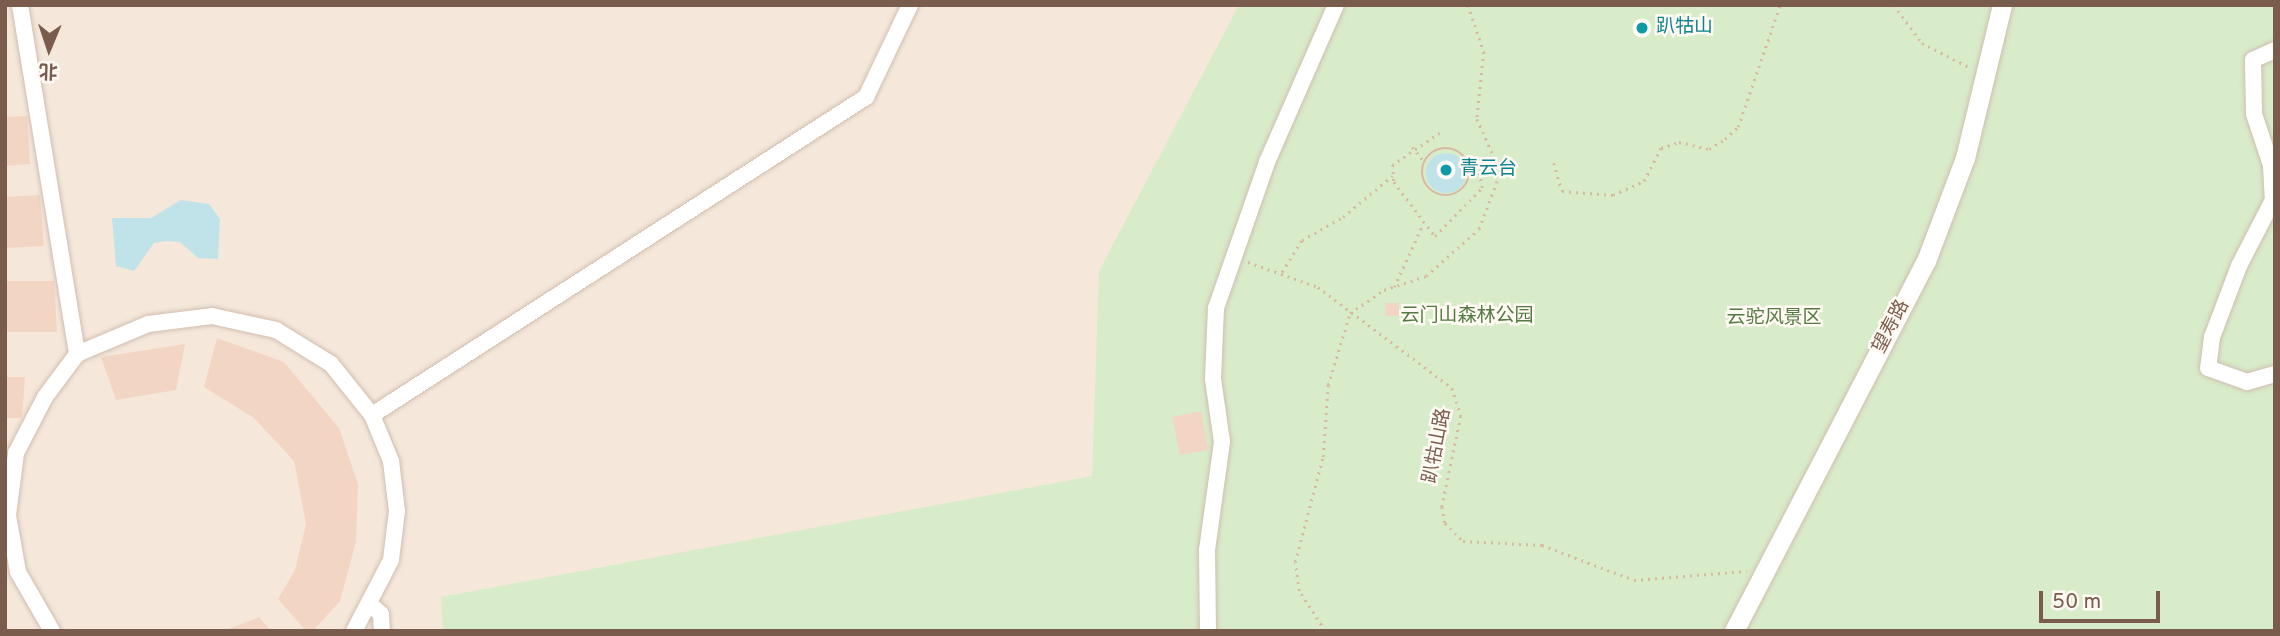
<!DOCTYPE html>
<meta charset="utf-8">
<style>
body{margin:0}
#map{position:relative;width:2280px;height:636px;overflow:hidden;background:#fdf6ec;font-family:Overpass,"Noto Sans SC",sans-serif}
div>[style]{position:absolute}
.residential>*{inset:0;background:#f5e8da}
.green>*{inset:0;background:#d8ecc9}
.water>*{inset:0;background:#bfe3e8}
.round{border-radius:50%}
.building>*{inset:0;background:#f3d5c3}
.path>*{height:2.5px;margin-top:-1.25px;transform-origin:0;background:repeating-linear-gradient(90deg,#d9b8a5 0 2px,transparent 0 7px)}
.path>.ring{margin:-1.25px;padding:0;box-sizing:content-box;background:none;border:2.5px solid #d9b8a5;border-radius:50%}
.roads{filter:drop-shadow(0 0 2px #d1beb0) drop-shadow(0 0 2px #d1beb0)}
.minor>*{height:16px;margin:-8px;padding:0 8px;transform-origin:8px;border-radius:8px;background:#fff}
.tertiary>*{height:19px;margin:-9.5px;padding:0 9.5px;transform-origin:9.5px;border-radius:9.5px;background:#fff}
.dots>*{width:19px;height:19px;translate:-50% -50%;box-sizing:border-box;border:4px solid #fffaf3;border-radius:50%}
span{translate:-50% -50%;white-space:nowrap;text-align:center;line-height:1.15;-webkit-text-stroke:5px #fffaf3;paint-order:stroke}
.culture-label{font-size:19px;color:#0d838f}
.left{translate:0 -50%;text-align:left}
.park-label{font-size:19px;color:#537a41}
.street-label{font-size:19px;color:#7a5c4d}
.frame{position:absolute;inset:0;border:7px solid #7a5c4d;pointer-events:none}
.north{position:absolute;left:14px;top:14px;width:70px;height:70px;-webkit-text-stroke:5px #fffaf3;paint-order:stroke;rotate:182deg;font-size:19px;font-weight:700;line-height:28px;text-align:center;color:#7a5c4d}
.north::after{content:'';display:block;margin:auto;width:24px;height:32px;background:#7a5c4d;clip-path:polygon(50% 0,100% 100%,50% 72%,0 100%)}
.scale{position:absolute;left:2039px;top:591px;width:121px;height:32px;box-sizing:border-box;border:4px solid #7a5c4d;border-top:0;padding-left:9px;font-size:21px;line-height:24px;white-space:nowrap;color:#7a5c4d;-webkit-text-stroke:5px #fffaf3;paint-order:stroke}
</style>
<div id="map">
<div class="residential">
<div style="clip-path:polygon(5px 5px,1261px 5px,1134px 507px,471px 631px,5px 631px)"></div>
</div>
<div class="green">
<div style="clip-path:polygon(1239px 5px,2275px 5px,2275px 631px,443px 631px,441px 597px,1092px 476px,1099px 271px)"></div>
</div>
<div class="water">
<div class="round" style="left:1426px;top:153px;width:40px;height:40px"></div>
<div style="clip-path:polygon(181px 200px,209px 204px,220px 219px,218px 259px,198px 258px,180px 242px,166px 241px,154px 243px,134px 271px,116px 266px,112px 218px,151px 218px)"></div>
</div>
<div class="building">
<div style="clip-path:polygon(27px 116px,30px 164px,5px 166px,5px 117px)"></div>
<div style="clip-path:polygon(40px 195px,44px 246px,5px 248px,5px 197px)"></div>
<div style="clip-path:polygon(5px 281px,54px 281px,57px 332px,5px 332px)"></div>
<div style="clip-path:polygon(1386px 303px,1399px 303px,1399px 316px,1385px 316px)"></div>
<div style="clip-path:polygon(217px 338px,284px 362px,339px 428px,358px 484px,356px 542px,340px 601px,313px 631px,306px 631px,278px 599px,295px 570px,306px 524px,294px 461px,254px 418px,204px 387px)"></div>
<div style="clip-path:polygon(185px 344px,176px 390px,116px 400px,101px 357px)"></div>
<div style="clip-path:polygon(5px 377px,25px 377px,22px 418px,5px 418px)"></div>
<div style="clip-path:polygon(1201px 411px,1208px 450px,1180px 455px,1172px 417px)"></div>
<div style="clip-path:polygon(259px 617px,271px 631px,226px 631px,226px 630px)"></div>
</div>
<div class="path">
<div style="left:1468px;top:5px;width:50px;rotate:71.2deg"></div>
<div style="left:1484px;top:52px;width:67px;rotate:96deg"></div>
<div style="left:1477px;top:119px;width:44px;rotate:65.8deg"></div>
<div style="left:1894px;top:5px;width:47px;rotate:53.6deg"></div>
<div style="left:1922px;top:43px;width:53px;rotate:27.1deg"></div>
<div style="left:1440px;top:133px;width:57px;rotate:145.8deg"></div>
<div style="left:1393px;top:165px;width:17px;rotate:87deg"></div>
<div style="left:1394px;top:182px;width:68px;rotate:52.8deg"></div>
<div style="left:1435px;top:236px;width:67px;rotate:-45.6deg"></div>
<div style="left:1482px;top:188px;width:21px;rotate:-101deg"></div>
<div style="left:1478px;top:167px;width:9px;rotate:-162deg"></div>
<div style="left:1412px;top:147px;width:20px;rotate:49deg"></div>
<div class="ring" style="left:1422px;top:148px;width:45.5px;height:45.5px"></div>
<div style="left:1466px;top:159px;width:7px;rotate:-45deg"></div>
<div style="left:1554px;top:163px;width:29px;rotate:74deg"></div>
<div style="left:1562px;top:191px;width:51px;rotate:4.5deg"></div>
<div style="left:1613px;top:195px;width:34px;rotate:-24deg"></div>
<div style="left:1644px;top:181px;width:37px;rotate:-63deg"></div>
<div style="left:1661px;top:148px;width:19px;rotate:-18deg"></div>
<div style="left:1679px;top:142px;width:31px;rotate:13deg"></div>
<div style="left:1709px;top:149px;width:19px;rotate:-32deg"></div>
<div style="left:1725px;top:139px;width:18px;rotate:-43deg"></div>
<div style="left:1738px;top:127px;width:129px;rotate:-71deg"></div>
<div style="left:1248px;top:262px;width:74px;rotate:19.7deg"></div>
<div style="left:1318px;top:287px;width:168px;rotate:37deg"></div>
<div style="left:1452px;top:388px;width:29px;rotate:72deg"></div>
<div style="left:1461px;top:416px;width:93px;rotate:101.8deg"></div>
<div style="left:1442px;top:507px;width:16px;rotate:79deg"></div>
<div style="left:1445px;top:523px;width:25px;rotate:45deg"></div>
<div style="left:1463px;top:541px;width:79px;rotate:2.9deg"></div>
<div style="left:1542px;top:545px;width:98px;rotate:20.8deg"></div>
<div style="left:1634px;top:580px;width:113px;rotate:-4.6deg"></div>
<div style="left:1282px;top:272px;width:38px;rotate:-58deg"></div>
<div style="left:1302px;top:240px;width:47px;rotate:-29.3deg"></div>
<div style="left:1343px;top:217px;width:64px;rotate:-39.9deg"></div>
<div style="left:1394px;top:287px;width:69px;rotate:-65.3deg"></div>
<div style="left:1325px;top:631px;width:48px;rotate:-123deg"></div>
<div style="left:1299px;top:591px;width:29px;rotate:-98deg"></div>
<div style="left:1295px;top:562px;width:109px;rotate:-75.1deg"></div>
<div style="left:1323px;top:457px;width:72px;rotate:-86deg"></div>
<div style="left:1328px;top:385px;width:75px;rotate:-73deg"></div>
<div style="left:1350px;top:313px;width:41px;rotate:-34.1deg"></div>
<div style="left:1384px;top:290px;width:44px;rotate:-18.4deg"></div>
<div style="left:1426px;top:276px;width:71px;rotate:-41.6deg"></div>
<div style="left:1479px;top:229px;width:66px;rotate:-69.6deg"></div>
</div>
<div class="roads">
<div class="minor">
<div style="left:20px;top:5px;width:354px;rotate:80.7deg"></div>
<div style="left:2275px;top:50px;width:24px;rotate:156deg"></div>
<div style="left:2253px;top:60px;width:54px;rotate:88.9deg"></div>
<div style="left:2254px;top:114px;width:54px;rotate:71.6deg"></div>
<div style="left:2271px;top:165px;width:35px;rotate:87deg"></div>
<div style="left:2273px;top:200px;width:74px;rotate:117.3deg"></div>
<div style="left:2239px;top:266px;width:76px;rotate:110.8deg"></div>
<div style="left:2212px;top:337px;width:31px;rotate:97deg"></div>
<div style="left:2208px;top:368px;width:41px;rotate:19.7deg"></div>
<div style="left:2247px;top:382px;width:29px;rotate:-16deg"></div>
<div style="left:372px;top:415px;width:588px;rotate:-32.77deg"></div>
<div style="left:866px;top:97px;width:102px;rotate:-64.4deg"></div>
<div style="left:372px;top:606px;width:12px;rotate:42deg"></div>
<div style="left:381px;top:614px;width:17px;rotate:87deg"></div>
<div style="left:52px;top:631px;width:68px;rotate:-120deg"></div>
<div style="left:18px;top:572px;width:58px;rotate:-100deg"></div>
<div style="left:8px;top:515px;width:63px;rotate:-82.6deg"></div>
<div style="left:16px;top:453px;width:63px;rotate:-62.6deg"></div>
<div style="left:45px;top:397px;width:54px;rotate:-53.3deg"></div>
<div style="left:77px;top:354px;width:77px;rotate:-22.9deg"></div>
<div style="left:148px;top:324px;width:64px;rotate:-7.1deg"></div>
<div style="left:212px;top:316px;width:66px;rotate:12.3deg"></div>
<div style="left:276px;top:330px;width:65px;rotate:31.7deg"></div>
<div style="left:331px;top:364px;width:65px;rotate:51.2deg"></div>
<div style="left:372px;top:415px;width:50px;rotate:67.6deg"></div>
<div style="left:391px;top:461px;width:50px;rotate:83.2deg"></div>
<div style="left:397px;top:511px;width:49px;rotate:97deg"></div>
<div style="left:391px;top:560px;width:80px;rotate:117.5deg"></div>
<div style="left:1208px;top:631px;width:81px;rotate:-90.7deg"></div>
<div style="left:1207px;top:550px;width:109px;rotate:-82.1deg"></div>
<div style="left:1222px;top:442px;width:64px;rotate:-98.1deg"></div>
<div style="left:1213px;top:379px;width:71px;rotate:-87.6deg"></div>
<div style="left:1216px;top:308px;width:155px;rotate:-70.7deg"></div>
<div style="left:1267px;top:162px;width:171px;rotate:-66.3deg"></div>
</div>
<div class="tertiary">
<div style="left:1734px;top:631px;width:417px;rotate:-62.6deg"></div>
<div style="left:1926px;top:261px;width:110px;rotate:-69.3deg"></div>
<div style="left:1965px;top:158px;width:157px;rotate:-76.4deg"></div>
</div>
</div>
<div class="dots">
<div style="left:1642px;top:28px;background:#0f9aa8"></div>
<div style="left:1446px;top:170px;background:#0f9aa8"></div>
</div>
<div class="culture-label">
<span class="left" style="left:1656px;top:28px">趴牯山</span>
<span class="left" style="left:1460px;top:170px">青云台</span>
</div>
<div class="park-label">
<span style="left:1467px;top:317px">云门山森林公园</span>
<span style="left:1774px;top:319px">云驼风景区</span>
</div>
<div class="street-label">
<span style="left:1892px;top:327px;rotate:-63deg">望寿路</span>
<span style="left:1438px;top:446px;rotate:-79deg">趴牯山路</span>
</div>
<div class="frame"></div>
<div class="north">北</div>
<div class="scale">50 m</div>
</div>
